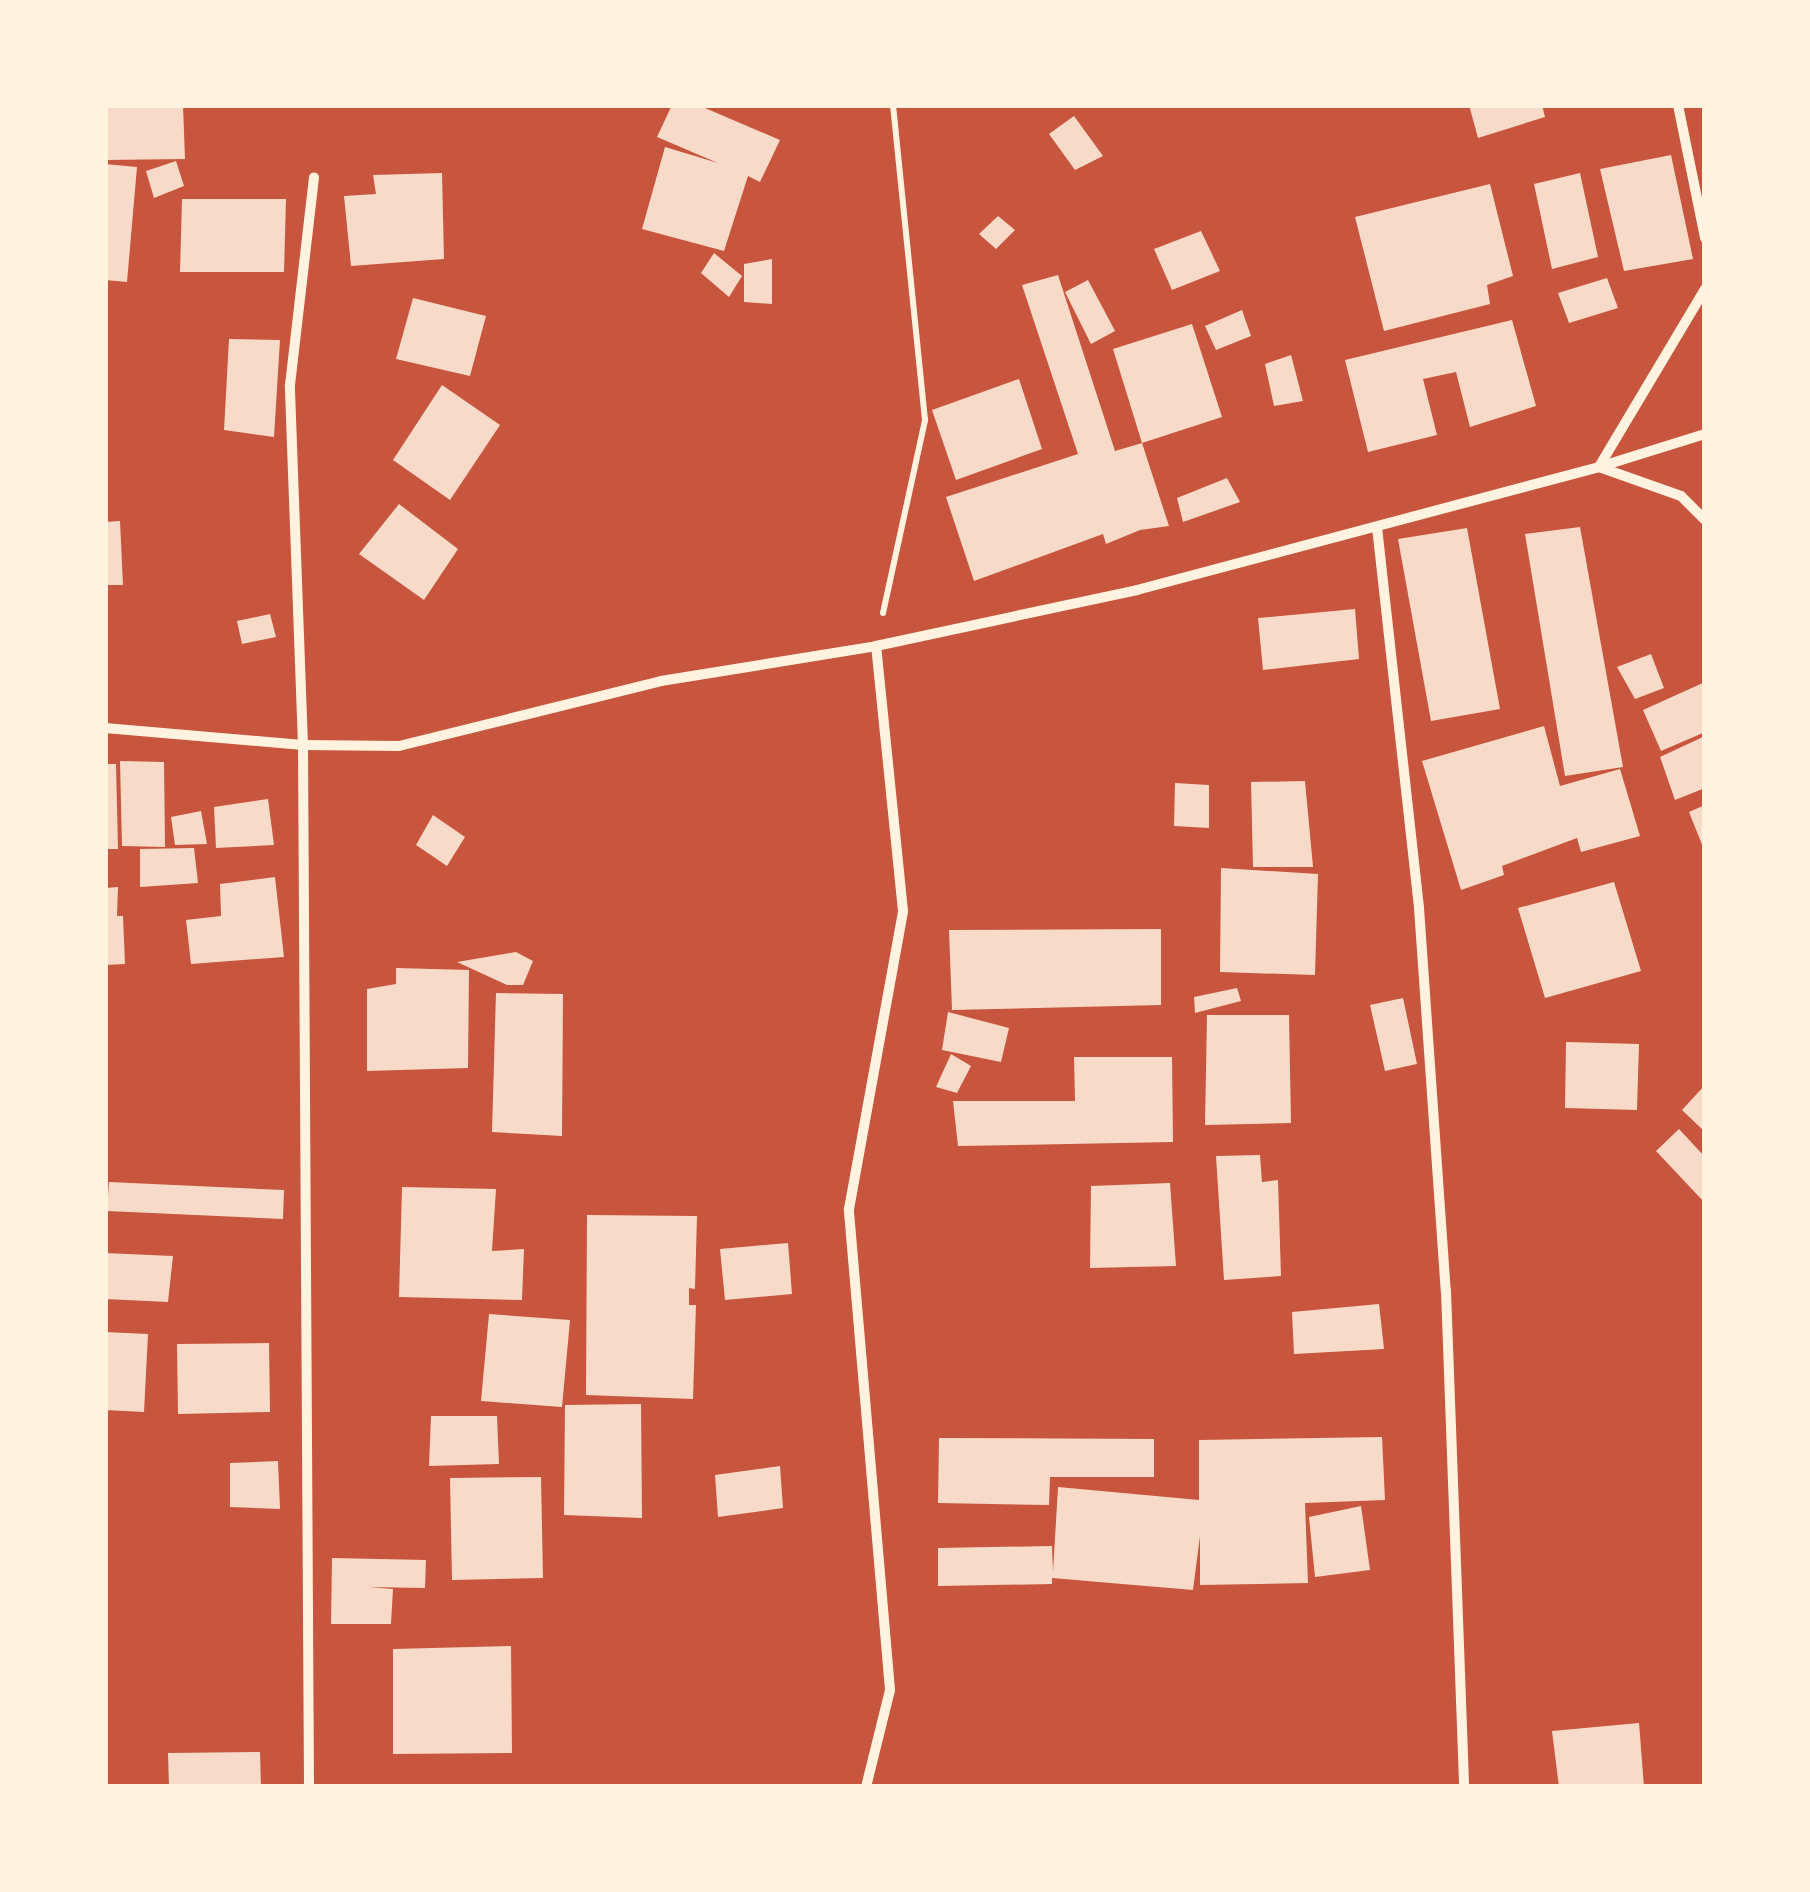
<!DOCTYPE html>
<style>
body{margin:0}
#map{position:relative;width:1810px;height:1892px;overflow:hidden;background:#c8553d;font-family:"Fira Sans",sans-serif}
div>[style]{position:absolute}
.building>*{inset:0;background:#f7dbc8}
.path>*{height:6px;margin:-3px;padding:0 3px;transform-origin:3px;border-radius:3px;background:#fff3e0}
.minor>*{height:10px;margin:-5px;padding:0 5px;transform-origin:5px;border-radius:5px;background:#fff3e0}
span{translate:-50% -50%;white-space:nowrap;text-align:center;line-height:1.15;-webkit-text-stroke:8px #fff3e0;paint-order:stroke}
.frame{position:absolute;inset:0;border:108px solid #fff3e0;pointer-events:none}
</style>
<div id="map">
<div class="building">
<div style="clip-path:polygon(105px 105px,183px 105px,185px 159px,105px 160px)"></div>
<div style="clip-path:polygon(672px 105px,698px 105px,780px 140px,760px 182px,748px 176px,724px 251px,642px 229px,665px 147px,718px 163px,657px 137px)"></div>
<div style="clip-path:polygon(1469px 105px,1542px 105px,1545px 117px,1478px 138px)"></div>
<div style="clip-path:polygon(1074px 116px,1103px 156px,1075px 170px,1049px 134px)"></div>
<div style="clip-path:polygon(1671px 155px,1693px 259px,1624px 271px,1600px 169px)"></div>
<div style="clip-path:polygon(176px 161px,184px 186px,154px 198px,146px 171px)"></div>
<div style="clip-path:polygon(105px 164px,137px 167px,127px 282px,105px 280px)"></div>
<div style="clip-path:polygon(442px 173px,444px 259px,351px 266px,344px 196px,376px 194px,373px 175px)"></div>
<div style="clip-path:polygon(1580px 173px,1598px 257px,1552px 269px,1534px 184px)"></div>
<div style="clip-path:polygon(1490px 184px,1513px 276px,1487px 285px,1490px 304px,1384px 331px,1355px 217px)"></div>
<div style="clip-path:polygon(182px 199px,286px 199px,284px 272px,180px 272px)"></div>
<div style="clip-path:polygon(998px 216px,1015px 230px,996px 249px,979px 234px)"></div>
<div style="clip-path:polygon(1201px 231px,1220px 271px,1172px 290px,1154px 249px)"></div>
<div style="clip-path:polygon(714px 253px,742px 276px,729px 297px,701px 273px)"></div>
<div style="clip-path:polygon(772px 259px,772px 304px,744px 302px,744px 264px)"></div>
<div style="clip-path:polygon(1058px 275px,1115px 451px,1142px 443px,1169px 526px,1140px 530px,1106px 544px,1103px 534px,974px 581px,946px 497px,1078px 454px,1022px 285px)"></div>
<div style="clip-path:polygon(1607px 278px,1618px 308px,1569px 323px,1558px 293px)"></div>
<div style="clip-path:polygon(1088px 280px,1115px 331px,1091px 344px,1065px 292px)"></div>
<div style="clip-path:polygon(413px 298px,486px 316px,470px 376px,396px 359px)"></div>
<div style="clip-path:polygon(1242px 310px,1251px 336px,1216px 350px,1205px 326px)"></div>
<div style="clip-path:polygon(1512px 320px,1536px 406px,1470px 427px,1456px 372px,1423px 379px,1437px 435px,1368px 452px,1345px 360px)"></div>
<div style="clip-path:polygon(1192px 324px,1222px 417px,1142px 443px,1113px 349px)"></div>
<div style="clip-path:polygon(229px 339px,280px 340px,274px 437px,224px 430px)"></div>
<div style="clip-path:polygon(1291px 355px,1303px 401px,1274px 406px,1265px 364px)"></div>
<div style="clip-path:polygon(1019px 379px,1042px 449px,956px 480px,932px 410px)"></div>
<div style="clip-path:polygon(442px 385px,500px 425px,450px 500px,393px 460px)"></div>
<div style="clip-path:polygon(1227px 478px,1240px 502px,1183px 522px,1177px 498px)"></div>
<div style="clip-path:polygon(399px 504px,458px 549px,424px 600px,359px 554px)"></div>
<div style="clip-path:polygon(120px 521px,123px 585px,105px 585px,105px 522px)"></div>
<div style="clip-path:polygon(1580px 527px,1623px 767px,1565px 776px,1525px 534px)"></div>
<div style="clip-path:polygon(1467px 528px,1500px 709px,1431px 721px,1398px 539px)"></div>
<div style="clip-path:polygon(1355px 609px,1359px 659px,1263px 670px,1258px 618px)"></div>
<div style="clip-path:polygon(270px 614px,276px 637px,242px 644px,237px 621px)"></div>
<div style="clip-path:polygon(1651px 654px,1664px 688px,1635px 699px,1617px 667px)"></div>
<div style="clip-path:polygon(1705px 682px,1705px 732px,1661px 751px,1643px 710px)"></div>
<div style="clip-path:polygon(1544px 726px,1560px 786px,1620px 769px,1640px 836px,1581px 852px,1577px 838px,1502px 866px,1504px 875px,1461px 890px,1422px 761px)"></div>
<div style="clip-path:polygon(1705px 736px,1705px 788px,1675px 800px,1660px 757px)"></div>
<div style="clip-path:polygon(120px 761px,164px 762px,165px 847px,122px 846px)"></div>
<div style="clip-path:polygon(105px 764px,116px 764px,118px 849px,105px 849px)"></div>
<div style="clip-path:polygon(1305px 781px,1313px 867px,1253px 867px,1251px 782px)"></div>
<div style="clip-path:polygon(1175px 783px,1209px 785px,1209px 828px,1174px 826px)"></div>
<div style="clip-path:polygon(268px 799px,274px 845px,216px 848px,214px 807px)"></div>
<div style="clip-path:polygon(1705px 805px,1705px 852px,1689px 812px)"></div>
<div style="clip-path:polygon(201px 811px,207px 844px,175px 845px,171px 817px)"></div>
<div style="clip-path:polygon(433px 815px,465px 837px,447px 866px,416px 845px)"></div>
<div style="clip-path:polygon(194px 848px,198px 883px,140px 887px,140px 849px)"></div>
<div style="clip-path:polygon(1221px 868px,1318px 874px,1315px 975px,1220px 972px)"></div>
<div style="clip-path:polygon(275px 877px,284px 957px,191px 964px,186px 920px,221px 916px,220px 884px)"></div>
<div style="clip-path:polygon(1614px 882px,1641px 971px,1545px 998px,1518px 908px)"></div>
<div style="clip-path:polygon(118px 887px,117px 916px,123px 916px,125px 964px,105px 965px,105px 888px)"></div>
<div style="clip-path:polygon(1161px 929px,1161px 1005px,952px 1010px,949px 930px)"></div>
<div style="clip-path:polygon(516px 952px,533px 961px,523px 985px,507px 985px,457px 962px)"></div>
<div style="clip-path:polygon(396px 968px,469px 970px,468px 1068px,367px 1071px,367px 989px,396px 984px)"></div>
<div style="clip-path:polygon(1237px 988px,1241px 1001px,1195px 1013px,1194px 997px)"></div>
<div style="clip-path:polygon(496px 993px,563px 994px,562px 1136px,492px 1132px)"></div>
<div style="clip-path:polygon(1403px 998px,1417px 1064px,1385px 1071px,1370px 1005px)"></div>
<div style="clip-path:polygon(948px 1012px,1009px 1028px,1001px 1062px,942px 1050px)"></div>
<div style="clip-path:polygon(1207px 1015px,1289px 1015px,1291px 1123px,1205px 1125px)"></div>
<div style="clip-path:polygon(1566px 1042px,1639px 1044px,1637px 1110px,1565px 1108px)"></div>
<div style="clip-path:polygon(951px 1054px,971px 1066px,957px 1093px,936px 1087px)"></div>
<div style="clip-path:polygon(1074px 1057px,1172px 1057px,1173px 1142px,958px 1146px,953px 1101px,1075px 1101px)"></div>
<div style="clip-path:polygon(1705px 1085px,1705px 1132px,1682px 1110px)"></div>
<div style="clip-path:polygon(1679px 1129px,1705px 1157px,1705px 1203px,1656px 1151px)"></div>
<div style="clip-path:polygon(1260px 1155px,1262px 1182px,1278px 1180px,1281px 1276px,1224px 1280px,1216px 1156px)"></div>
<div style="clip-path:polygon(109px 1182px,284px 1190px,283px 1219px,107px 1211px)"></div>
<div style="clip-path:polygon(1170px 1183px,1176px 1266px,1090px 1268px,1091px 1186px)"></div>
<div style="clip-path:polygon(402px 1187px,496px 1189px,492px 1251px,524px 1249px,522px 1300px,399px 1297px)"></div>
<div style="clip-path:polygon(587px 1215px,697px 1216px,695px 1289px,689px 1288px,689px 1305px,696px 1305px,693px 1399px,586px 1395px)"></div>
<div style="clip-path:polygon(788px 1243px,792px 1294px,725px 1300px,720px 1249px)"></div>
<div style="clip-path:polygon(105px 1253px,173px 1256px,168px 1302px,105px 1299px)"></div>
<div style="clip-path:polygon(1379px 1304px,1384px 1349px,1294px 1354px,1292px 1312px)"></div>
<div style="clip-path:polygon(489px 1314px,570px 1320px,562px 1407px,481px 1401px)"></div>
<div style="clip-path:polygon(105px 1332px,148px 1334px,144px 1412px,105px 1410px)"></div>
<div style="clip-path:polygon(269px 1343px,270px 1412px,178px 1414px,177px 1344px)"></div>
<div style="clip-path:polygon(641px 1404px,642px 1518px,564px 1515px,565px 1405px)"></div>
<div style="clip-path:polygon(431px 1416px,497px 1416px,499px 1464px,429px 1466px)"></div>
<div style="clip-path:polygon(1382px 1437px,1385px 1500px,1305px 1503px,1308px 1583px,1200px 1585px,1200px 1536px,1193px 1590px,1052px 1578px,1052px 1584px,938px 1586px,938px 1548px,1052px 1546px,1053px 1572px,1058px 1487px,1199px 1500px,1199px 1440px)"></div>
<div style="clip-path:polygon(939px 1438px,1154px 1439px,1154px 1477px,1050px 1477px,1049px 1505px,938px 1503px)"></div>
<div style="clip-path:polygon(278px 1461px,280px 1509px,230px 1507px,230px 1463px)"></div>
<div style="clip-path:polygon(780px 1466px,783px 1508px,718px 1517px,715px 1475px)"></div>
<div style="clip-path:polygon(541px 1477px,543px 1578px,452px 1580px,450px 1478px)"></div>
<div style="clip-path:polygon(1361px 1506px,1370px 1570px,1315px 1577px,1309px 1517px)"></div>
<div style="clip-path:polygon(332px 1558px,426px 1560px,425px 1588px,369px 1587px,393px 1589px,391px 1624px,331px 1624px)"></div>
<div style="clip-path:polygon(511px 1646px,512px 1753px,393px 1754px,393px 1649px)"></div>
<div style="clip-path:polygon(1639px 1723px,1644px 1787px,1559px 1787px,1552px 1731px)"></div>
<div style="clip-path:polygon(260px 1752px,261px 1787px,169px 1787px,168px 1753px)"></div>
</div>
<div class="path">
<div style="left:883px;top:613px;width:198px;rotate:-77.7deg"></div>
<div style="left:925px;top:420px;width:317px;rotate:-95.8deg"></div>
</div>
<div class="minor">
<div style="left:1678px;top:105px;width:136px;rotate:78.5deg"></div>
<div style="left:1705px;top:289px;width:207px;rotate:120.8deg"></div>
<div style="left:1599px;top:467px;width:87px;rotate:19.5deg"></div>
<div style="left:1681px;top:496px;width:34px;rotate:45deg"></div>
<div style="left:1377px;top:527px;width:383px;rotate:83.7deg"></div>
<div style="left:1419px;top:908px;width:384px;rotate:86deg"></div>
<div style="left:1446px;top:1291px;width:496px;rotate:87.9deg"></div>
<div style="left:105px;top:728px;width:199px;rotate:4.9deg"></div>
<div style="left:303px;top:745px;width:96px;rotate:0.6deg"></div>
<div style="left:399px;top:746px;width:270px;rotate:-13.9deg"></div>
<div style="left:661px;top:681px;width:218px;rotate:-9.2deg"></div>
<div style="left:876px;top:646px;width:267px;rotate:-12.1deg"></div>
<div style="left:1137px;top:590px;width:478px;rotate:-14.9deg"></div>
<div style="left:1599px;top:467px;width:111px;rotate:-17.3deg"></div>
<div style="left:309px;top:1787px;width:1042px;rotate:-90.33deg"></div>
<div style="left:303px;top:745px;width:360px;rotate:-92.1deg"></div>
<div style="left:290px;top:385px;width:209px;rotate:-83.4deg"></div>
<div style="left:866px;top:1787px;width:100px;rotate:-76.1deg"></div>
<div style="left:890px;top:1690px;width:483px;rotate:-94.9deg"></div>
<div style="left:849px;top:1209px;width:303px;rotate:-79.7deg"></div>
<div style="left:903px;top:911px;width:266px;rotate:-95.8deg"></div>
</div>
<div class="frame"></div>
</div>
